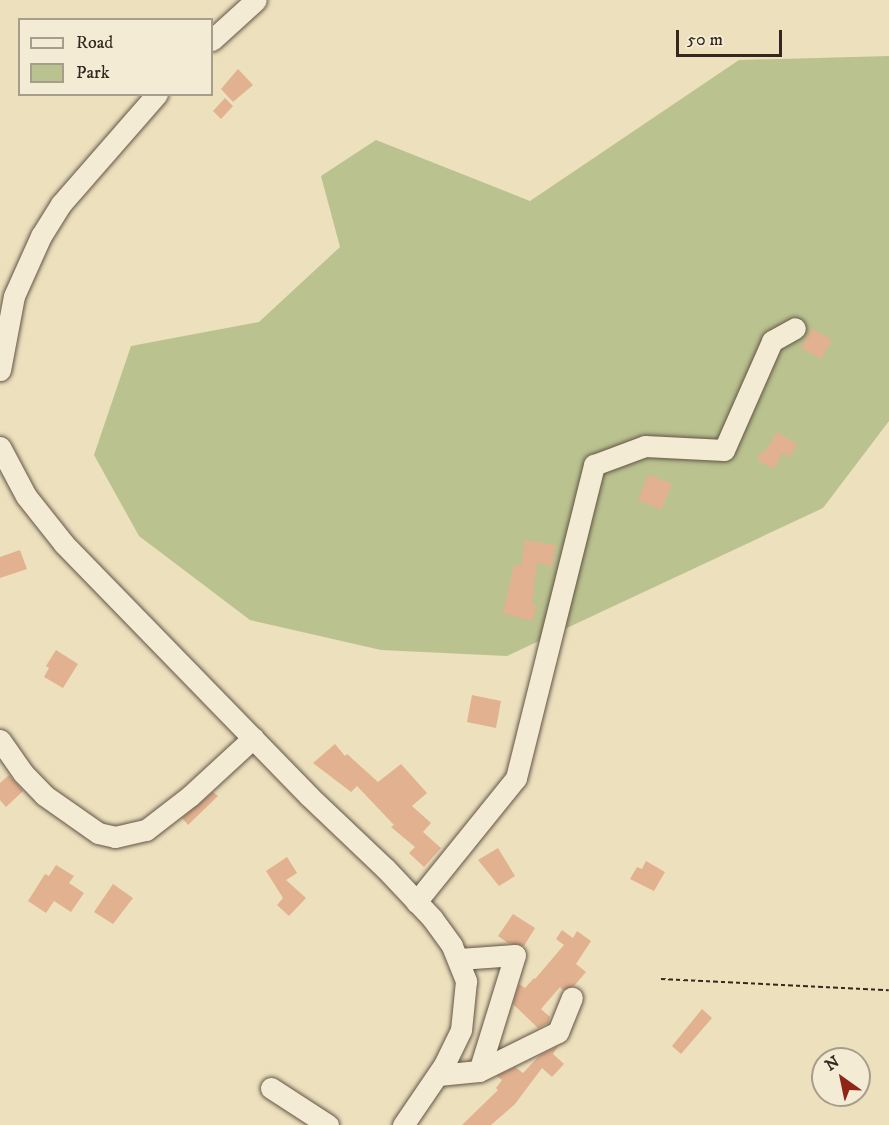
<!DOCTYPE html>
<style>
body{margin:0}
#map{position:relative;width:889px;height:1125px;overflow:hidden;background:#ede0bd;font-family:"IM FELL DW Pica",serif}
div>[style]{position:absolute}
.green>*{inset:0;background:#bac28f}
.building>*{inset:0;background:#e2b18f}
.path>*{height:2px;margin-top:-1px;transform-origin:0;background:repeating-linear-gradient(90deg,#352720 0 4.5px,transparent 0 7.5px)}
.roads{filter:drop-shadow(0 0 2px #635547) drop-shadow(0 0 2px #635547)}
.minor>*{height:21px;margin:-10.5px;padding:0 10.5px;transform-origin:10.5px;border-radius:10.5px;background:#f3ebd4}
span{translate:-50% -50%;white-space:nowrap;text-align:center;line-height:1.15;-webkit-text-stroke:4.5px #f3ebd4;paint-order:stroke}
.legend{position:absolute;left:18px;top:18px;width:195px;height:78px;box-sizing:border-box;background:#f3ebd4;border:2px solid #a79d8c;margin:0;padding:8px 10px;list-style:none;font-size:18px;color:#352720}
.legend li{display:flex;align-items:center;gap:12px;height:30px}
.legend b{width:30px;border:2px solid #a79d8c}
.north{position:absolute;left:811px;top:1047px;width:60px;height:60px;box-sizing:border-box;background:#f3ebd4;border:2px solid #a79d8c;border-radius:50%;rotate:327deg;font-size:16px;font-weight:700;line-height:24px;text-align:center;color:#352720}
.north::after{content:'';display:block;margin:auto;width:21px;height:27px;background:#8f2418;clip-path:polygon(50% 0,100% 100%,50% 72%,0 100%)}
.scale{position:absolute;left:676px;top:30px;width:106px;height:27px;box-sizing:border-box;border:3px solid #352720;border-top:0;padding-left:8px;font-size:18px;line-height:21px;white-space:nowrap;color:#352720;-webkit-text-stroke:4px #f3ebd4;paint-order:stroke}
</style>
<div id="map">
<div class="green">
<div style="clip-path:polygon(889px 56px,889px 421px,823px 508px,507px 656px,381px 650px,250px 620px,139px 536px,94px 455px,131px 346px,259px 322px,340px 247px,321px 176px,376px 140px,530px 201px,739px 60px)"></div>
</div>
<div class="building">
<div style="clip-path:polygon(238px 69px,253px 85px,233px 102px,221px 89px)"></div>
<div style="clip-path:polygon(225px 98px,233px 106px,221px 119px,213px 111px)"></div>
<div style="clip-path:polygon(812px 329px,832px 340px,821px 359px,801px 348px)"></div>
<div style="clip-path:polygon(777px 432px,797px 444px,790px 457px,782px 453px,774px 469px,757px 460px,762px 451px,765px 452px)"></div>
<div style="clip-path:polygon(648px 474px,672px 484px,661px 510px,638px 500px)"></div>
<div style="clip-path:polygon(525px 540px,556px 545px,552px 566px,537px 563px,532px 604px,537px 606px,532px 621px,503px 613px,514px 565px,521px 566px)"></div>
<div style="clip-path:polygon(20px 550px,27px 569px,0 578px,0 557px)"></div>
<div style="clip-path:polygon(56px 650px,78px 664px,63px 688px,44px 677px,49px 668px,46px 666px)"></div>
<div style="clip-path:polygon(472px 695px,501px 701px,496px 728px,467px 722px)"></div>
<div style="clip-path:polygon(335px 744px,345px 756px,347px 754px,378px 782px,401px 764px,427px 793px,412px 806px,431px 823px,423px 832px,441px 848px,424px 867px,409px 853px,415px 847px,391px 827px,394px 825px,357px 786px,351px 792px,313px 763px)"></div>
<div style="clip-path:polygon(9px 775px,23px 791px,6px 807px,0 800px,0 783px)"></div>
<div style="clip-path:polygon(213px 792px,218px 796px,188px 825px,182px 818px)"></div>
<div style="clip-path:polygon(498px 848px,515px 876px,499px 886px,478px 860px)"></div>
<div style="clip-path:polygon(287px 857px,297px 873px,286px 880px,306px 898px,289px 916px,277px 905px,283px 898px,266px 871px)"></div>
<div style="clip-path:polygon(646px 861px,665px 872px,654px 891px,630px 879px,637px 867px,642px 869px)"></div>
<div style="clip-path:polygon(56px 865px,74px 876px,69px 883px,84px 893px,71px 912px,54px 901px,46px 913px,28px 901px,45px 874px,49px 876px)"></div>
<div style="clip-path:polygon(113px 884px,133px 898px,113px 924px,94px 912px)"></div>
<div style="clip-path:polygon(513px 914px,535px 928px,524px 946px,508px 943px,498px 936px)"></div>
<div style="clip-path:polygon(562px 930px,573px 938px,577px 931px,591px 941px,576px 964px,586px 972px,574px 986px,563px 990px,560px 987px,541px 1009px,550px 1017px,548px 1023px,538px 1028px,513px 1004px,519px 984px,525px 988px,534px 978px,535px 979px,564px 945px,556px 939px)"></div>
<div style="clip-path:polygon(702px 1009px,712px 1018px,681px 1054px,672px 1046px)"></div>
<div style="clip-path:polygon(558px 1046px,553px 1054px,564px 1064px,552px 1077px,542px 1068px,515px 1104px,491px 1125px,462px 1125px,498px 1090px,496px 1088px,502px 1080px,497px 1076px,515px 1067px,523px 1073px,539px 1056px)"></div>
</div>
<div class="path">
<div style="left:661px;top:979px;width:228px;rotate:2.8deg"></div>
</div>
<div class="roads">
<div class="minor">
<div style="left:212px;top:40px;width:59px;rotate:-42.3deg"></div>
<div style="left:0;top:370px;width:75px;rotate:-79.3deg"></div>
<div style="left:14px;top:296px;width:66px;rotate:-65.8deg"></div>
<div style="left:41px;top:236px;width:38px;rotate:-58deg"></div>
<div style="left:61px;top:204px;width:146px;rotate:-48.9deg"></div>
<div style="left:0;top:447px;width:55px;rotate:62deg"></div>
<div style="left:26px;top:496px;width:61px;rotate:51.6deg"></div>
<div style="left:64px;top:544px;width:351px;rotate:45.8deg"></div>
<div style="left:309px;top:796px;width:105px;rotate:43.5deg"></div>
<div style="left:385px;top:868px;width:69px;rotate:46.8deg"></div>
<div style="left:432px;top:918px;width:34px;rotate:54deg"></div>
<div style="left:452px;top:946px;width:38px;rotate:68deg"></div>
<div style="left:466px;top:981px;width:49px;rotate:95.8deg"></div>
<div style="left:461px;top:1030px;width:39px;rotate:116deg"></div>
<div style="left:444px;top:1065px;width:73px;rotate:124.3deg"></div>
<div style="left:0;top:740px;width:40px;rotate:55.1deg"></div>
<div style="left:23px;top:773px;width:30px;rotate:46deg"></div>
<div style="left:44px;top:795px;width:66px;rotate:35.1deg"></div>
<div style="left:98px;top:833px;width:17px;rotate:13deg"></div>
<div style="left:115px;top:837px;width:32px;rotate:-13deg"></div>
<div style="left:146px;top:830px;width:56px;rotate:-37.7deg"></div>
<div style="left:190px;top:796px;width:86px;rotate:-42.6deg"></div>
<div style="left:416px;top:902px;width:159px;rotate:-51.1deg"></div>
<div style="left:516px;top:778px;width:323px;rotate:-76deg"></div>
<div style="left:594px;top:465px;width:54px;rotate:-20.4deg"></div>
<div style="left:645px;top:446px;width:79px;rotate:2.9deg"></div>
<div style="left:724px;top:450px;width:119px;rotate:-66.2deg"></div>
<div style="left:772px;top:341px;width:26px;rotate:-29deg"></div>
<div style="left:459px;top:959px;width:56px;rotate:-4.1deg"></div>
<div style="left:515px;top:955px;width:121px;rotate:107.2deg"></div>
<div style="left:438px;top:1075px;width:41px;rotate:-5.6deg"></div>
<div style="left:479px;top:1071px;width:88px;rotate:-26.3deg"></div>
<div style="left:558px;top:1032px;width:37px;rotate:-68deg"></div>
<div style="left:271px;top:1088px;width:68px;rotate:33deg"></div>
</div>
</div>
<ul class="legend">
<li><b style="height:8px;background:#f3ebd4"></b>Road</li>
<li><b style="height:16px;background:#bac28f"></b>Park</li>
</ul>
<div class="north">N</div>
<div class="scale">50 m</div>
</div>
